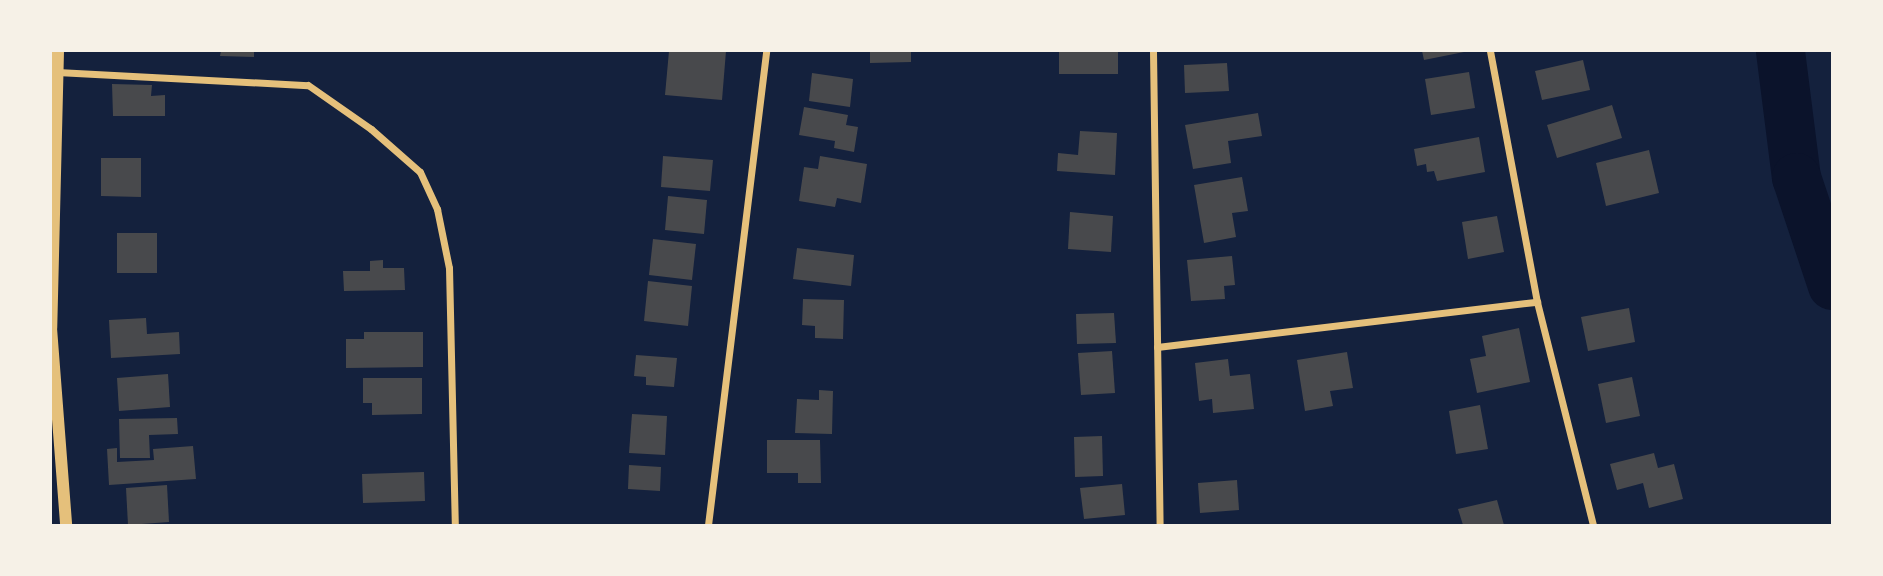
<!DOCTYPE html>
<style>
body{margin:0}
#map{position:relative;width:1883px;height:576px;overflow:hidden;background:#14213d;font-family:"Fira Sans",sans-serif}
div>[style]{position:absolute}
.river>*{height:49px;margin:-24.5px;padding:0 24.5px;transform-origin:24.5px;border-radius:24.5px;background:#0b132b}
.building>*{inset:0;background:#48494c}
.minor>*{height:7px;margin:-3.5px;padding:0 3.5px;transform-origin:3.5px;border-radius:3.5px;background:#e5c07b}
.tertiary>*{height:12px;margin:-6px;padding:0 6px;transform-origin:6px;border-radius:6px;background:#e5c07b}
span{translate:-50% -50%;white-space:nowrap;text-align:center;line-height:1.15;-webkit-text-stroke:7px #f6f1e7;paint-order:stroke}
.frame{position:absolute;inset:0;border:52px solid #f6f1e7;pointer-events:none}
</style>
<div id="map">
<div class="river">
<div style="left:1780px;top:51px;width:127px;rotate:82.8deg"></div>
<div style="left:1796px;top:177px;width:114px;rotate:71.6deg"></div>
</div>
<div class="building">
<div style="clip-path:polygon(221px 51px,254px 51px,254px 57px,220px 56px)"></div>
<div style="clip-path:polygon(669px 51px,726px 51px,722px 100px,665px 95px)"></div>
<div style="clip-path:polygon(870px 51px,911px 51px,911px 62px,870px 63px)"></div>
<div style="clip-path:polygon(1059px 51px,1118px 51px,1118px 74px,1059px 74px)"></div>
<div style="clip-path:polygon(1422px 51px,1463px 51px,1464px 52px,1424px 60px)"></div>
<div style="clip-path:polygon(1583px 60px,1590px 90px,1542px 100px,1535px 71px)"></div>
<div style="clip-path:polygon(1227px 63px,1229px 91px,1185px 93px,1184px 65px)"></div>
<div style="clip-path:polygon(1469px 72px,1475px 108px,1431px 115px,1425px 79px)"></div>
<div style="clip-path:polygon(812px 73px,853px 79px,850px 107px,809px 101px)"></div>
<div style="clip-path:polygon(112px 84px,152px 85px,151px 96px,165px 95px,165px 116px,113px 116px)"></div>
<div style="clip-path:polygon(1612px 105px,1622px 138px,1557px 158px,1547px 125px)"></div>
<div style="clip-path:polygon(804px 107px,848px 115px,846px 125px,858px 127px,854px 152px,834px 148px,835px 141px,799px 135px)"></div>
<div style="clip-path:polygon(1258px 113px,1262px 136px,1228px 141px,1231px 163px,1193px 169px,1185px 125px)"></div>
<div style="clip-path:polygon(1080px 131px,1117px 133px,1115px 175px,1057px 171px,1058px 153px,1078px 155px)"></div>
<div style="clip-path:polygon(1479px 137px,1485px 172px,1437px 181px,1434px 171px,1427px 172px,1426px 164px,1417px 166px,1414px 149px)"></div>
<div style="clip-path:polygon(1649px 150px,1659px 193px,1606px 206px,1596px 163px)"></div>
<div style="clip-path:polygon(663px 156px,713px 160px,710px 191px,661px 187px)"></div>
<div style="clip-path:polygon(820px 156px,867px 164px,861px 203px,837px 198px,835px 207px,799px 201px,804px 167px,818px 169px)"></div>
<div style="clip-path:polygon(101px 158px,141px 158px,141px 197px,101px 196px)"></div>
<div style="clip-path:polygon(1242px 177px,1248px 211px,1232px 213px,1236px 237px,1204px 243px,1194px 185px)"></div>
<div style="clip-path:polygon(668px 196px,707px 200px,704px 234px,665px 230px)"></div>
<div style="clip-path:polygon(1070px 212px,1113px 216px,1111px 252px,1068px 249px)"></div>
<div style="clip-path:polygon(1497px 216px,1504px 252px,1468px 259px,1462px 222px)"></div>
<div style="clip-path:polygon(117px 233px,157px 233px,157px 273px,117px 273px)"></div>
<div style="clip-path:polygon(653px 239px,696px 244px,692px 280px,649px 275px)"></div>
<div style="clip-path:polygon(797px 248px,854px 255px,851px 286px,793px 279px)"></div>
<div style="clip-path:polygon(1232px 256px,1235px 285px,1224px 286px,1225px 299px,1191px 301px,1187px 260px)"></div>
<div style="clip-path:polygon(383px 260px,383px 268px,404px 268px,405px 290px,344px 291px,343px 271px,370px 271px,370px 261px)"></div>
<div style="clip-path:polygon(648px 281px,692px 286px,688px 326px,644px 321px)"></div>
<div style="clip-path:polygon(803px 299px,844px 300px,843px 339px,815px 338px,815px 326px,802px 325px)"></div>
<div style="clip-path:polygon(1629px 308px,1635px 342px,1588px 351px,1581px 317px)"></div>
<div style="clip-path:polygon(1114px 313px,1116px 343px,1077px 344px,1076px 314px)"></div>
<div style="clip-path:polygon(146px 318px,147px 334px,179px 332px,180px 354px,111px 358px,109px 320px)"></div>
<div style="clip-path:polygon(1519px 328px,1530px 382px,1477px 393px,1470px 359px,1486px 356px,1482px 336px)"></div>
<div style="clip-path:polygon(364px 332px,423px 332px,423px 367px,346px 368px,346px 339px,364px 339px)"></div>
<div style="clip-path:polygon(1112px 351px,1115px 393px,1081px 395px,1078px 353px)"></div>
<div style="clip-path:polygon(1347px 352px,1353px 388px,1330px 391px,1333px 406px,1305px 411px,1297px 360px)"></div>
<div style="clip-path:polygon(636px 355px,677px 358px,674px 387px,646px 385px,646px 377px,634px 376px)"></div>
<div style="clip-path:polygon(1228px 359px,1230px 376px,1250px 374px,1254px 409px,1213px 413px,1212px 399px,1199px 401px,1195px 363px)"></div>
<div style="clip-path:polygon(168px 374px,170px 407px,119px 411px,117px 378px)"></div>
<div style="clip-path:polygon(1632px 377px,1640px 416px,1606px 423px,1598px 384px)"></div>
<div style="clip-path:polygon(363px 378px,422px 378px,422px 414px,372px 415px,372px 403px,363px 403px)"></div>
<div style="clip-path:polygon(819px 390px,833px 391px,832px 434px,795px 433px,797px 399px,819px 400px)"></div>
<div style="clip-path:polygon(1480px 405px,1488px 449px,1456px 454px,1449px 411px)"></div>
<div style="clip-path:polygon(632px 414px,667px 416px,665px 455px,629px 453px)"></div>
<div style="clip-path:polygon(177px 418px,178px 434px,149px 435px,150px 458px,120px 458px,119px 419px)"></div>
<div style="clip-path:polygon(1102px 436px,1103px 476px,1075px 477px,1074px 437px)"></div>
<div style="clip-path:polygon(767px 440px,820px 440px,821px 483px,798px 483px,798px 473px,767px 473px)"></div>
<div style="clip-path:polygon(193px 446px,196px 479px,109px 485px,107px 449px,117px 448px,117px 462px,154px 460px,153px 449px)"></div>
<div style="clip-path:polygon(1654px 453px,1658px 468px,1674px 464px,1683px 499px,1649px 508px,1643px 483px,1617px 490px,1610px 464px)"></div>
<div style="clip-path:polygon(629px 465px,661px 467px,660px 491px,628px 489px)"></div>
<div style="clip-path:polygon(424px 472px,425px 501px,363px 503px,362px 474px)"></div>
<div style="clip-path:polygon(1237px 480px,1239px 510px,1200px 513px,1198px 483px)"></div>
<div style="clip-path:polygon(1122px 484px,1125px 515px,1084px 519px,1080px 488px)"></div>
<div style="clip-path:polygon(167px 485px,169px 522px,128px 525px,126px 488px)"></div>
<div style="clip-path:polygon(1497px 500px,1504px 525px,1463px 525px,1458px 509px)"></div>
</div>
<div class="minor">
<div style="left:1153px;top:51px;width:474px;rotate:89.2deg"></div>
<div style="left:1490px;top:51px;width:255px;rotate:79.4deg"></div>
<div style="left:1537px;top:302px;width:230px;rotate:75.9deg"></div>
<div style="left:57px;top:72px;width:251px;rotate:3deg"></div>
<div style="left:308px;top:85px;width:77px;rotate:34.9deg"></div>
<div style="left:371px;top:129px;width:65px;rotate:41.3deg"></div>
<div style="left:420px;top:172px;width:41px;rotate:65.3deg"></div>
<div style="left:437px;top:209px;width:60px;rotate:78.5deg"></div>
<div style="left:449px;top:268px;width:257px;rotate:88.7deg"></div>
<div style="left:1157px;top:347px;width:383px;rotate:-6.8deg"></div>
<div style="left:708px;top:525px;width:478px;rotate:-83deg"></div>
</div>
<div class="tertiary">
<div style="left:58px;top:51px;width:277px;rotate:91.4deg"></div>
<div style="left:51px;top:328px;width:198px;rotate:85.6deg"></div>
</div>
<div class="frame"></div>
</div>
